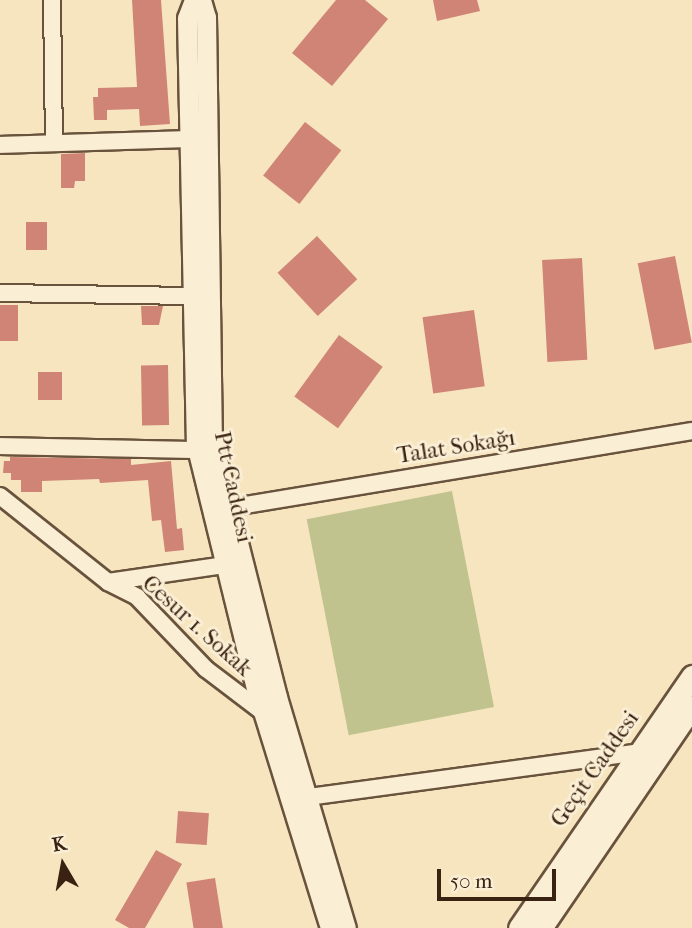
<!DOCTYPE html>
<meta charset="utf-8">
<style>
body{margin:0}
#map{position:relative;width:692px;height:928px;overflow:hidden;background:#f7e5bf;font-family:"IM FELL French Canon",serif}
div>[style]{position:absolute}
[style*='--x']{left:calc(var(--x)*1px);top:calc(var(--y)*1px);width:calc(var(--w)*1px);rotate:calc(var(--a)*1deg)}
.green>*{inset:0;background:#c1c38f;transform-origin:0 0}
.building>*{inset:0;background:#cf8476;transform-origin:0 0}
.roads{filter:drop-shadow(2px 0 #69533d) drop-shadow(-2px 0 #69533d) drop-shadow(0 2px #69533d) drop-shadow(0 -2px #69533d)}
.minor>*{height:16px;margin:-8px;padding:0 8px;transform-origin:8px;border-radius:8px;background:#faeed5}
.tertiary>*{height:19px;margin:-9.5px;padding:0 9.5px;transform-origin:9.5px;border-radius:9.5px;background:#faeed5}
.secondary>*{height:21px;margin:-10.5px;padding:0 10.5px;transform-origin:10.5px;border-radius:10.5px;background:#faeed5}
span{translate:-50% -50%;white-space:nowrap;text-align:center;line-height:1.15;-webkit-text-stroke:6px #faeed5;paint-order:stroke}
.street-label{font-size:23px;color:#3a2212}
.north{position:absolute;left:28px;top:830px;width:70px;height:70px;-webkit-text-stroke:5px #faeed5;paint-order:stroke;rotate:350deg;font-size:19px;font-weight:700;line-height:28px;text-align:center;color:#3a2212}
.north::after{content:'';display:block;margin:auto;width:24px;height:32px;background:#3a2212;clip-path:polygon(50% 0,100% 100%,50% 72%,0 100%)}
.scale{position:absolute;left:437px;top:869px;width:119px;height:32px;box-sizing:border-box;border:4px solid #3a2212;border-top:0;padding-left:9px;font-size:21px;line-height:24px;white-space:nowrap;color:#3a2212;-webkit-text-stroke:5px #faeed5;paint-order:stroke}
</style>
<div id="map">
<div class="green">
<div style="left:452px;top:491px;width:220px;height:148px;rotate:79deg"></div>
</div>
<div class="building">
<div style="clip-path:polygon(132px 0,161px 0,170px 124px,140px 126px,139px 109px,107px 110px,107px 120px,94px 120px,93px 97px,98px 97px,98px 88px,137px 87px)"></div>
<div style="clip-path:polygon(336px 0,365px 0,388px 19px,332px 86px,292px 53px)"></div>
<div style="clip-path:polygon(433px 0,477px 0,480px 11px,437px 21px)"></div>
<div style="left:305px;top:122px;width:46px;height:68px;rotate:38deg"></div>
<div style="clip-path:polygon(85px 153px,85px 181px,75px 181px,74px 188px,61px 188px,61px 154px)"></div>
<div style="left:47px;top:222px;width:28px;height:21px;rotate:90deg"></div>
<div style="left:317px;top:236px;width:59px;height:54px;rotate:47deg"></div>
<div style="left:675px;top:256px;width:88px;height:38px;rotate:79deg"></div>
<div style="left:582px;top:258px;width:102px;height:40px;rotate:87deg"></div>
<div style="left:0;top:305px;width:18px;height:36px"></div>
<div style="clip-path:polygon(141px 306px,163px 306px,159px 325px,142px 325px)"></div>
<div style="left:474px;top:310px;width:77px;height:52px;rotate:82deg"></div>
<div style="left:339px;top:335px;width:54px;height:76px;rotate:36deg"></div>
<div style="left:168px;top:365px;width:60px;height:27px;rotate:89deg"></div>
<div style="left:38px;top:372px;width:24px;height:28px"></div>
<div style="clip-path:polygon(10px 457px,131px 459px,131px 465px,171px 461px,177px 529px,182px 528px,184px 550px,165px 552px,161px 520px,152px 521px,148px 480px,100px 483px,99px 479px,42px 481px,42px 492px,21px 492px,21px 480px,11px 480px,11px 473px,3px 473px,4px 461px,10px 461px)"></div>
<div style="left:178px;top:811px;width:31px;height:32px;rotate:4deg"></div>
<div style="clip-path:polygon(156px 850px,182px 864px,145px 928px,129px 928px,115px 920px)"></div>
<div style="left:215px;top:878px;width:51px;height:29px;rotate:81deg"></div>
</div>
<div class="roads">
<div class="minor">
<div style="--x:52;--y:0;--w:142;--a:89.2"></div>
<div style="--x:0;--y:145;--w:189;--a:-1.8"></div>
<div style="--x:0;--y:293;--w:192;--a:0.9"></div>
<div style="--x:0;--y:446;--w:197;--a:1.2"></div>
<div style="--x:0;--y:496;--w:138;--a:38.5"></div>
<div style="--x:108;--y:582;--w:33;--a:27"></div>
<div style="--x:137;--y:597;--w:100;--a:46.2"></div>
<div style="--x:206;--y:669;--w:73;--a:37.2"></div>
<div style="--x:227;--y:508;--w:471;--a:-9.4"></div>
<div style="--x:108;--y:582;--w:117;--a:-8.3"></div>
<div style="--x:308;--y:797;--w:334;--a:-7.7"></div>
</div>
<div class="tertiary">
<div style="--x:194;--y:0;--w:19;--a:111"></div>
<div style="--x:187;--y:18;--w:426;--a:88.8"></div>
<div style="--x:196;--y:444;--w:255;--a:76.2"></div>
<div style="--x:257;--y:692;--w:247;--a:72.8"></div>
<div style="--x:201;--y:0;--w:18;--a:74"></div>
<div style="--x:206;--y:17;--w:423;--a:89.2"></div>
<div style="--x:212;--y:440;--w:265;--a:75.8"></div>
<div style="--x:277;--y:697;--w:241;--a:73.4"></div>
</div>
<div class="secondary">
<div style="--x:519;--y:928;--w:306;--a:-55.5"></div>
<div style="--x:541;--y:928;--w:268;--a:-55.7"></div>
</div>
</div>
<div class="street-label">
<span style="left:456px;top:447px;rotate:-9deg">Talat Sokağı</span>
<span style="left:233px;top:487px;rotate:78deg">Ptt Caddesi</span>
<span style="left:197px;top:626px;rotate:42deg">Cesur 1. Sokak</span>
<span style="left:595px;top:769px;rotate:-55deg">Geçit Caddesi</span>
</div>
<div class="north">K</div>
<div class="scale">50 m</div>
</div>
